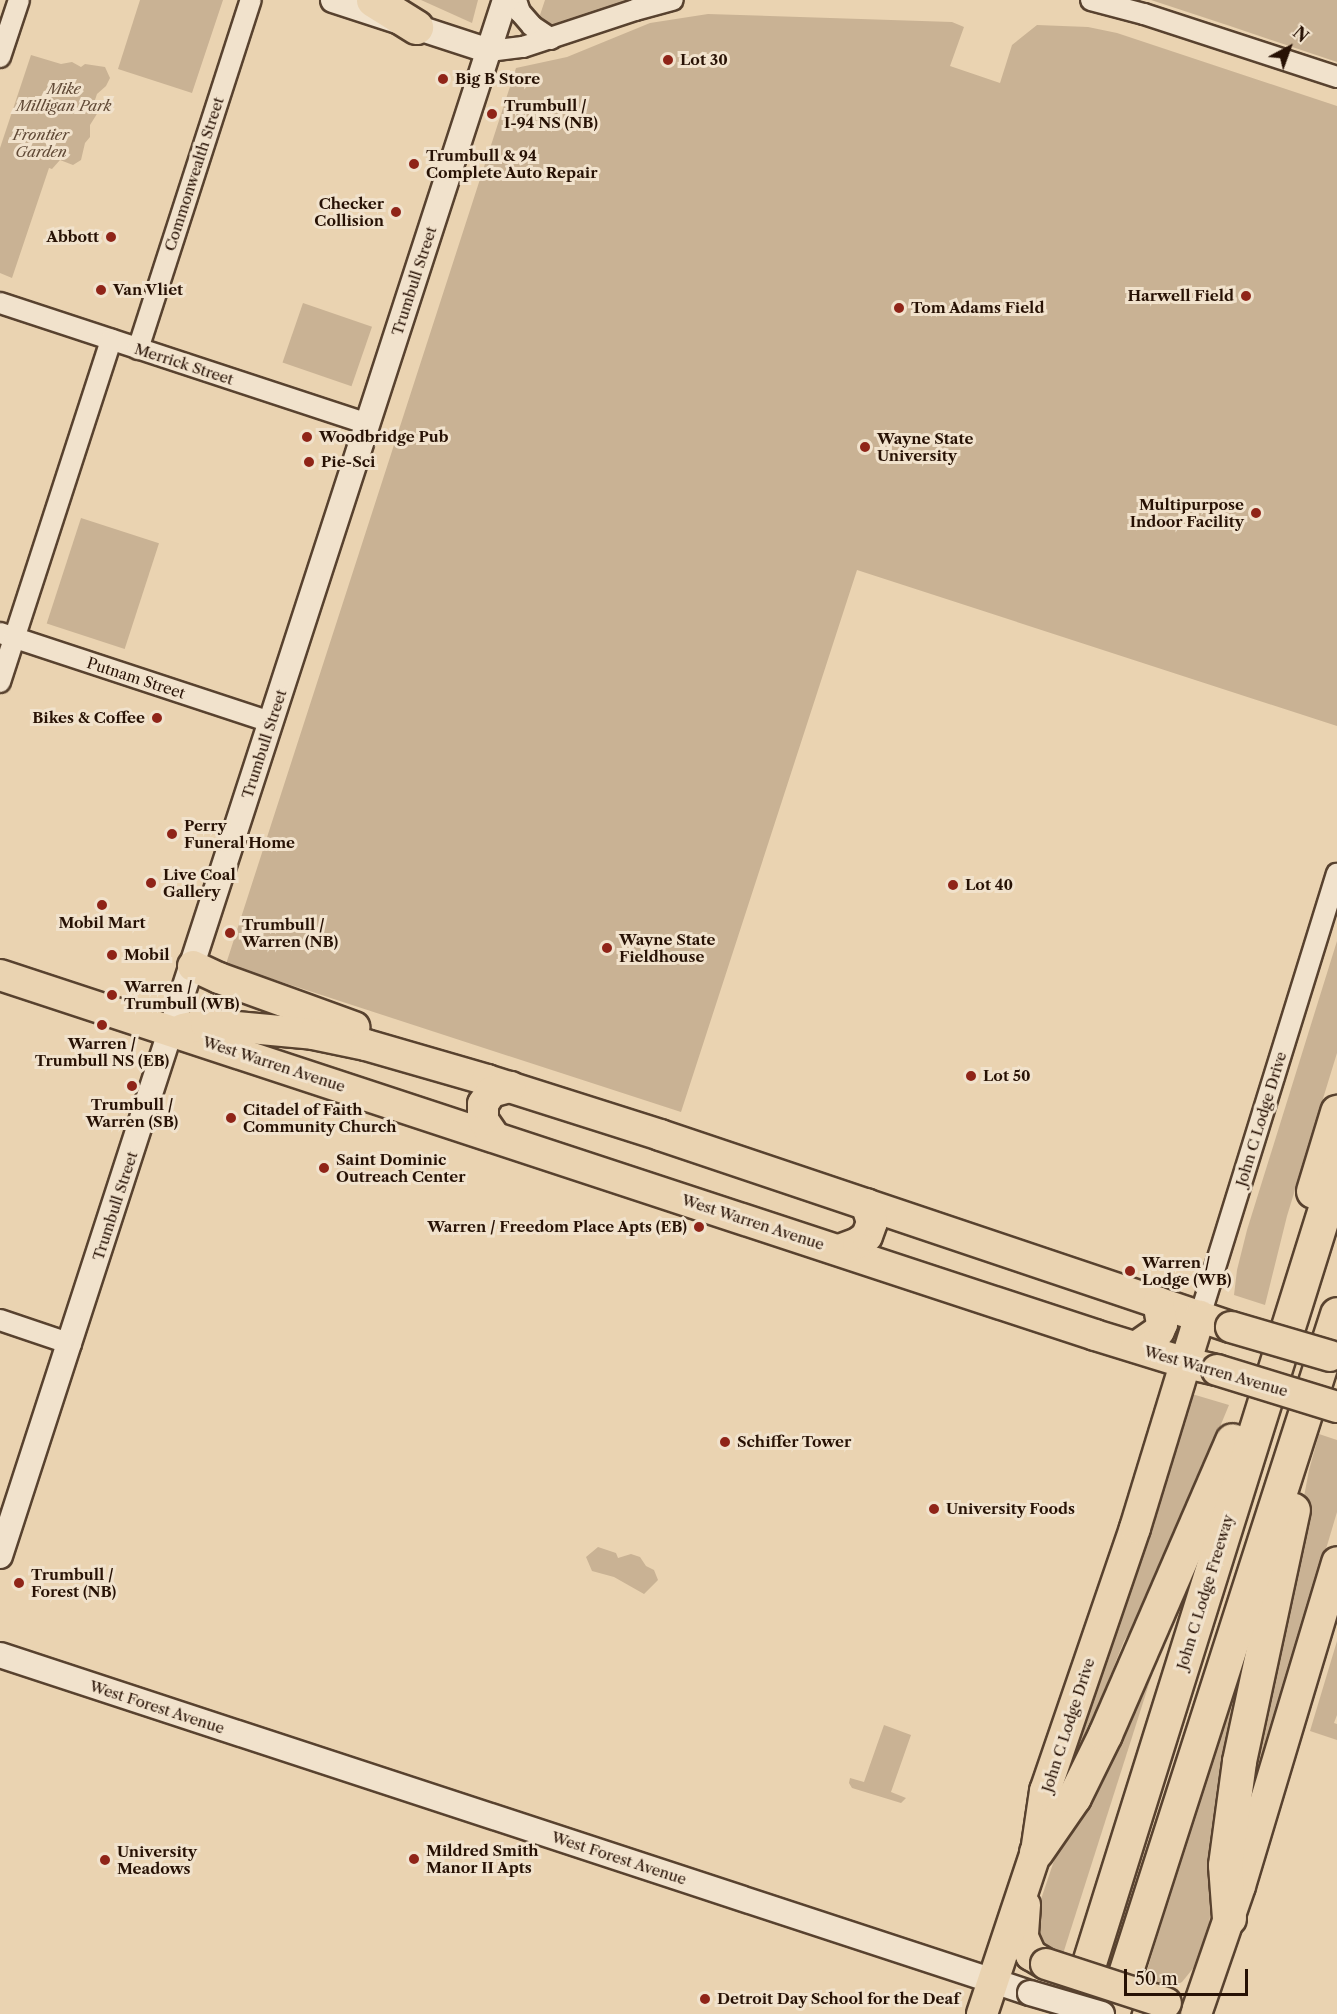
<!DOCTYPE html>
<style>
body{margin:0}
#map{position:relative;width:1337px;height:2014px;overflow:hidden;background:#ead3b1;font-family:"Libre Caslon Text",serif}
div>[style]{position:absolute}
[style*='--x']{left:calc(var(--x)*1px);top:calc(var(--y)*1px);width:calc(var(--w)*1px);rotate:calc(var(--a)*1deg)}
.green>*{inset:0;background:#c9b294;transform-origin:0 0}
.roads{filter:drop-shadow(2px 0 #58422f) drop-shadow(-2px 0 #58422f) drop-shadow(0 2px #58422f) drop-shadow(0 -2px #58422f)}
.minor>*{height:20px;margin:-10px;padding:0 10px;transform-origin:10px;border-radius:10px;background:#f1e2cc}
.tertiary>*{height:24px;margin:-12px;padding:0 12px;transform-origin:12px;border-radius:12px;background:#f1e2cc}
.primary>*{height:30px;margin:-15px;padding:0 15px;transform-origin:15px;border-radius:15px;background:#ead3b1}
.motorway>*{height:33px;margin:-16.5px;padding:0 16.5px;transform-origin:16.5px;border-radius:16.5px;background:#ead3b1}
.bridges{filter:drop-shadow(2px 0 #58422f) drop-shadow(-2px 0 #58422f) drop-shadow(0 2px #58422f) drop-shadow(0 -2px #58422f)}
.tertiary-bridge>*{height:24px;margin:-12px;padding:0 12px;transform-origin:12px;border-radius:12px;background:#f1e2cc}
.primary-bridge>*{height:30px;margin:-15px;padding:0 15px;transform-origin:15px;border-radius:15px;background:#ead3b1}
.dots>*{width:16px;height:16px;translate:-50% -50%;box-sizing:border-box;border:3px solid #f1e2cc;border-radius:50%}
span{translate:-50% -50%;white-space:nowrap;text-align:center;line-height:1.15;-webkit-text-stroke:6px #f1e2cc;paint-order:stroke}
.poi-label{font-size:15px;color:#271104;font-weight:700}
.left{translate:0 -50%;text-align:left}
.right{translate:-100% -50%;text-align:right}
.park-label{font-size:15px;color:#604936;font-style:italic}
.street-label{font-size:15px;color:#271104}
.north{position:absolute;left:1259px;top:18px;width:60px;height:60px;-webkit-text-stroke:4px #f1e2cc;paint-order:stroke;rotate:41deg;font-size:16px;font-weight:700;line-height:24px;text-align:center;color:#271104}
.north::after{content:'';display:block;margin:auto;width:21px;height:27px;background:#271104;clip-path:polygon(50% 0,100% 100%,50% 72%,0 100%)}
.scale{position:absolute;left:1124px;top:1969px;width:124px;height:27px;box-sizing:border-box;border:3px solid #271104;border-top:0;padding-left:8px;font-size:18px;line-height:21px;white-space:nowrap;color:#271104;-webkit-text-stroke:4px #f1e2cc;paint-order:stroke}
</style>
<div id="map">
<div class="green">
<div style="clip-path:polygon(140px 0,223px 0,192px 93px,118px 69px)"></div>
<div style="clip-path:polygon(421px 0,478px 0,472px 23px)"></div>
<div style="clip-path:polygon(545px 0,631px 0,556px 30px,538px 21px)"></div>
<div style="clip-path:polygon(1151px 0,1337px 0,1337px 62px,1230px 26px)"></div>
<div style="clip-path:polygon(708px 14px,952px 22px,964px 27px,950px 66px,1000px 83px,1012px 45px,1037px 25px,1088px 27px,1117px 33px,1337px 106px,1337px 726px,857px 570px,681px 1112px,226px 964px,516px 68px,567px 57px,650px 23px)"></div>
<div style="clip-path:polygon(31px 55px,61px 64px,72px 62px,81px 67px,85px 64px,105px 67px,110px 78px,106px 86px,97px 94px,95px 100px,100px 109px,90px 125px,90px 137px,85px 143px,81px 160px,73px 165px,60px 160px,52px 169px,49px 168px,12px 278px,0 273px,0 148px)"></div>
<div style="left:303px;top:303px;width:73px;height:63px;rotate:19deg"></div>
<div style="left:81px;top:518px;width:82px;height:111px;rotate:18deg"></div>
<div style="clip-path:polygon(1337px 941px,1337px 1053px,1287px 1216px,1265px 1305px,1234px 1295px,1237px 1270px,1247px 1230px)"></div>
<div style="clip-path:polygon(1192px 1394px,1229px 1405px,1145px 1608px,1124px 1641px,1090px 1726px,1055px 1797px)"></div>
<div style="clip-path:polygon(1319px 1434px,1337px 1440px,1337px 1512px,1238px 1846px,1309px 1470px)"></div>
<div style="clip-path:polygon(598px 1547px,616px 1553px,618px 1558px,631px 1554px,640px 1557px,646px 1566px,654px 1570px,658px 1580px,644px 1594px,614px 1577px,592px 1571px,586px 1557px)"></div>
<div style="clip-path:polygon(1156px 1641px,1162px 1643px,1062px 1957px,1037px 1943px,1033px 1923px,1062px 1837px)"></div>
<div style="clip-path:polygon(1337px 1641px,1337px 1715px,1334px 1723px,1337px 1724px,1337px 1740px,1310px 1731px)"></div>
<div style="clip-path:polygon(1242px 1658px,1253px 1661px,1206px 1941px,1195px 1966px,1182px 1982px,1170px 1988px,1158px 1989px,1143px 1984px)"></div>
<div style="clip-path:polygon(884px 1725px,911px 1735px,891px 1792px,906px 1798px,901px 1803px,852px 1788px,849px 1783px,850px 1778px,864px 1782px)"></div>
</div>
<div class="roads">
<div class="minor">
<div style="--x:516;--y:0;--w:13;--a:72"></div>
<div style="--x:520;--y:12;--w:18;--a:49"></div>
<div style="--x:532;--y:26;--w:23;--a:34"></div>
<div style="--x:1091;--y:0;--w:55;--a:14.8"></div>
<div style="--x:1144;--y:14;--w:203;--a:18.1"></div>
<div style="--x:489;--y:51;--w:34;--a:-7"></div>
<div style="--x:523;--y:47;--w:118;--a:-18.3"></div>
<div style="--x:635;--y:10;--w:39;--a:-15"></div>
<div style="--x:0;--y:57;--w:60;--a:-71.6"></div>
<div style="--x:0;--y:303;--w:387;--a:18.2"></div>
<div style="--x:138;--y:349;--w:367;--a:-72.1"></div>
<div style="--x:0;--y:633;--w:285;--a:18.2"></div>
<div style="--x:0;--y:682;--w:360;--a:-72"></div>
<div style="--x:1200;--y:1316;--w:463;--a:-72.8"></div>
<div style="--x:0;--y:1320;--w:75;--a:18.7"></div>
</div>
<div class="tertiary">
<div style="--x:333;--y:0;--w:164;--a:18.1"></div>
<div style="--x:0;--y:1556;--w:1636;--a:-72.02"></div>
<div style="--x:0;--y:1655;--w:1084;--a:18.17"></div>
</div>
<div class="primary">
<div style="--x:193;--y:966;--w:29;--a:25"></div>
<div style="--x:219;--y:978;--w:144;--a:19.9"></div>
<div style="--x:0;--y:975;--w:1153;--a:18.2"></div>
<div style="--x:1095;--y:1335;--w:95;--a:17.1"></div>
<div style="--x:1186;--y:1363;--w:32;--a:13"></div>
<div style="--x:183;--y:1029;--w:24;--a:-12"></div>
<div style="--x:206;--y:1024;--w:107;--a:5.3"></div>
<div style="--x:313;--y:1034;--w:54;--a:11.7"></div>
<div style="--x:366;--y:1045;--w:126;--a:16.1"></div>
<div style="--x:487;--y:1080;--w:182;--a:17.6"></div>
<div style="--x:660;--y:1135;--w:602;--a:18.59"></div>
<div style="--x:494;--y:1136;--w:19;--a:-125"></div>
<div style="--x:483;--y:1120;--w:16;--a:-90"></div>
<div style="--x:483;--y:1104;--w:14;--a:-56"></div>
<div style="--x:491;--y:1092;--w:20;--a:-15"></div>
<div style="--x:839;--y:1250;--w:20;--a:-20"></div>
<div style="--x:858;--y:1243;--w:11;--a:-38"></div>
<div style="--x:867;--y:1236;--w:15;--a:-70"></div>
<div style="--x:872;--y:1222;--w:19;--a:-108"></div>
<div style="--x:1136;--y:1347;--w:28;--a:-35"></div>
<div style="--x:1159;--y:1331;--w:8;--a:-67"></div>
<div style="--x:1162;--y:1324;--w:22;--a:-100"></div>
<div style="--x:1025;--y:1905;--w:32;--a:94"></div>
<div style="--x:1023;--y:1937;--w:20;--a:66"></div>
<div style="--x:1031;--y:1955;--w:17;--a:31"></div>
<div style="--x:982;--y:2014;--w:171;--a:-71.6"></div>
<div style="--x:1036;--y:1852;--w:62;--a:-81.6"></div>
<div style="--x:1045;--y:1791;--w:278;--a:-71.1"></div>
<div style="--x:1135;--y:1528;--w:222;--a:-73"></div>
<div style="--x:1196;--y:2014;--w:135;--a:-71"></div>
<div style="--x:1240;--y:1886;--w:338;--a:-73.3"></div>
</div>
<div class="motorway">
<div style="--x:373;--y:0;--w:51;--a:32.1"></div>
<div style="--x:1313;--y:1191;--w:83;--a:-73.1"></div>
<div style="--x:1036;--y:1852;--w:67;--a:-55.4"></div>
<div style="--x:1074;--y:1797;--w:70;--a:-63.8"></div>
<div style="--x:1105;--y:1734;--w:320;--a:-66.6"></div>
<div style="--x:1229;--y:1918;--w:53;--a:-94.3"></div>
<div style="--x:1225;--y:1865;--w:105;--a:-82.3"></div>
<div style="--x:1239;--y:1761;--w:257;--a:-77.9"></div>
<div style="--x:1073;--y:2014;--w:884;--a:-72.63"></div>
<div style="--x:1112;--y:2014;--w:735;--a:-72.18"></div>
</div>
</div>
<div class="bridges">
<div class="tertiary-bridge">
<div style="--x:1030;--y:1993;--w:75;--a:16.3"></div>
</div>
<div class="primary-bridge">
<div style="--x:1231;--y:1327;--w:103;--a:16.3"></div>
<div style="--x:1217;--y:1370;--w:126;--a:17.1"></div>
<div style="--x:1046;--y:1964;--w:126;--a:18"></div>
</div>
</div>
<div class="dots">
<div style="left:668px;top:60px;background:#8f2418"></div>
<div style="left:443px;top:79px;background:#8f2418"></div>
<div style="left:492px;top:114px;background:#8f2418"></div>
<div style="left:414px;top:164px;background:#8f2418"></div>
<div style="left:396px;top:212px;background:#8f2418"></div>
<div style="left:111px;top:237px;background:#8f2418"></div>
<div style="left:101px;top:290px;background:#8f2418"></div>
<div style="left:1246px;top:296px;background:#8f2418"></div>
<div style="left:899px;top:308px;background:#8f2418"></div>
<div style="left:307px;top:437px;background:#8f2418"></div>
<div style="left:865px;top:447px;background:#8f2418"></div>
<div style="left:309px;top:462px;background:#8f2418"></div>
<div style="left:1256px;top:513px;background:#8f2418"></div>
<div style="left:157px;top:718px;background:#8f2418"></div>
<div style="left:172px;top:834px;background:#8f2418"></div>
<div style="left:151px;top:883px;background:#8f2418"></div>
<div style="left:953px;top:885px;background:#8f2418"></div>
<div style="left:102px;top:905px;background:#8f2418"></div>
<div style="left:230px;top:933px;background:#8f2418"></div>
<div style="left:607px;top:948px;background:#8f2418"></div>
<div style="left:112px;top:955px;background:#8f2418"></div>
<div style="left:112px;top:995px;background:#8f2418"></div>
<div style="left:102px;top:1025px;background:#8f2418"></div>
<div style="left:971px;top:1076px;background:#8f2418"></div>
<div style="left:132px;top:1086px;background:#8f2418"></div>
<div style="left:231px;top:1118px;background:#8f2418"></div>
<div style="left:324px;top:1168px;background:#8f2418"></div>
<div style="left:699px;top:1227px;background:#8f2418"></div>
<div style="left:1130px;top:1271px;background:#8f2418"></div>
<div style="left:725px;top:1442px;background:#8f2418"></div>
<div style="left:934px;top:1509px;background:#8f2418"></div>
<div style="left:19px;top:1583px;background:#8f2418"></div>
<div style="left:414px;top:1859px;background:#8f2418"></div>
<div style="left:105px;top:1860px;background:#8f2418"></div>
<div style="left:705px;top:1999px;background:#8f2418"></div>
</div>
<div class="poi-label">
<span class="left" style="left:680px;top:60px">Lot 30</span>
<span class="left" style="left:455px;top:79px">Big B Store</span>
<span class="left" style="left:504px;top:114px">Trumbull /<br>I-94 NS (NB)</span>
<span class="left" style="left:426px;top:164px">Trumbull &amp; 94<br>Complete Auto Repair</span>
<span class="right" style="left:384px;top:212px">Checker<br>Collision</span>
<span class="right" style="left:99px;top:237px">Abbott</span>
<span class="left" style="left:113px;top:290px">Van Vliet</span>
<span class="right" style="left:1234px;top:296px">Harwell Field</span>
<span class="left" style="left:911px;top:308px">Tom Adams Field</span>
<span class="left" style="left:319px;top:437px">Woodbridge Pub</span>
<span class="left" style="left:877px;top:447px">Wayne State<br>University</span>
<span class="left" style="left:321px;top:462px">Pie-Sci</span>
<span class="right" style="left:1244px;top:513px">Multipurpose<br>Indoor Facility</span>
<span class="right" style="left:145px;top:718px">Bikes &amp; Coffee</span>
<span class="left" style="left:184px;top:834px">Perry<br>Funeral Home</span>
<span class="left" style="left:163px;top:883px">Live Coal<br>Gallery</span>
<span class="left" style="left:965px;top:885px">Lot 40</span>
<span style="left:102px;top:923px">Mobil Mart</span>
<span class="left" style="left:242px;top:933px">Trumbull /<br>Warren (NB)</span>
<span class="left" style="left:619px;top:948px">Wayne State<br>Fieldhouse</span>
<span class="left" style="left:124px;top:955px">Mobil</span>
<span class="left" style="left:124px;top:995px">Warren /<br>Trumbull (WB)</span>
<span style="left:102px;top:1052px">Warren /<br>Trumbull NS (EB)</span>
<span class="left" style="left:983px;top:1076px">Lot 50</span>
<span style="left:132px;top:1113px">Trumbull /<br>Warren (SB)</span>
<span class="left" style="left:243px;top:1118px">Citadel of Faith<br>Community Church</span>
<span class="left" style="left:336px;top:1168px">Saint Dominic<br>Outreach Center</span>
<span class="right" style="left:687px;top:1227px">Warren / Freedom Place Apts (EB)</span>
<span class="left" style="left:1142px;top:1271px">Warren /<br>Lodge (WB)</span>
<span class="left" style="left:737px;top:1442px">Schiffer Tower</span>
<span class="left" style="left:946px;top:1509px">University Foods</span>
<span class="left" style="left:31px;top:1583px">Trumbull /<br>Forest (NB)</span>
<span class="left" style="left:426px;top:1859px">Mildred Smith<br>Manor II Apts</span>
<span class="left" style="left:117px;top:1860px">University<br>Meadows</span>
<span class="left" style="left:717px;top:1999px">Detroit Day School for the Deaf</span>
</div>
<div class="park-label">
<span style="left:64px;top:97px">Mike<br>Milligan Park</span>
<span style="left:41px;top:143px">Frontier<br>Garden</span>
</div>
<div class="street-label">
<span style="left:194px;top:174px;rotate:-72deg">Commonwealth Street</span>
<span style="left:414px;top:281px;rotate:-72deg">Trumbull Street</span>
<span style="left:184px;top:364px;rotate:18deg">Merrick Street</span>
<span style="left:136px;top:678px;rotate:18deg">Putnam Street</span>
<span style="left:264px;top:744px;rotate:-72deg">Trumbull Street</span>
<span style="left:274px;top:1064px;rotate:18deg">West Warren Avenue</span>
<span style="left:1261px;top:1119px;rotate:-73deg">John C Lodge Drive</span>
<span style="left:115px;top:1206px;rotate:-72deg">Trumbull Street</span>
<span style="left:753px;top:1222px;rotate:18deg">West Warren Avenue</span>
<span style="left:1216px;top:1371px;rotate:16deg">West Warren Avenue</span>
<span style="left:1205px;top:1592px;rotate:-73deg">John C Lodge Freeway</span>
<span style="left:157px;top:1707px;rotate:18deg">West Forest Avenue</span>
<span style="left:1068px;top:1725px;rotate:-72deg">John C Lodge Drive</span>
<span style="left:619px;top:1858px;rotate:18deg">West Forest Avenue</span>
</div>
<div class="north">N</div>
<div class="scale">50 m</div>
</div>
